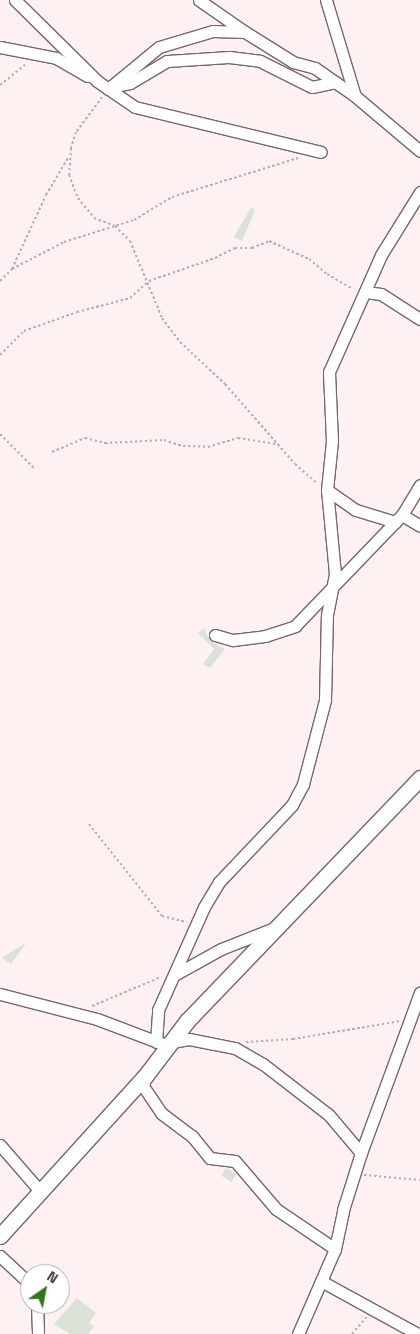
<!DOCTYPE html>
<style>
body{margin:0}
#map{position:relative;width:420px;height:1334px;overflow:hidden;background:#fdf1f2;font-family:"Space Grotesk",sans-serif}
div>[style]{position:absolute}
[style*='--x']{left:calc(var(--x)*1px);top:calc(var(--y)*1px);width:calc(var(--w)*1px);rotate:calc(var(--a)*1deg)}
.building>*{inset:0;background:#dae2d8;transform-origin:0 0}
.path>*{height:2px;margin-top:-1px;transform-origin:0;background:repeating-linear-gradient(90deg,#b6adae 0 2.5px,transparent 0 5px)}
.roads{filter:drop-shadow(1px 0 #756869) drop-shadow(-1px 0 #756869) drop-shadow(0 1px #756869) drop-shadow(0 -1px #756869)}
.minor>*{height:11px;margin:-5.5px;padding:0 5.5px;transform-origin:5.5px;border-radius:5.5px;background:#fff}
.tertiary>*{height:15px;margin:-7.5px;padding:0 7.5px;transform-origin:7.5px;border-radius:7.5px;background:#fff}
span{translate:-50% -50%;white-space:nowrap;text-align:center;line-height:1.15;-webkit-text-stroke:4px #fff;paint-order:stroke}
.north{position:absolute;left:20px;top:1264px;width:50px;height:50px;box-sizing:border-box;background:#fff;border:1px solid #afadad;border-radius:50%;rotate:33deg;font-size:14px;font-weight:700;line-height:20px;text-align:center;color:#383233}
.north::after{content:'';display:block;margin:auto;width:18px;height:22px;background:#31771a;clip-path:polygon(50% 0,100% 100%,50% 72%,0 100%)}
</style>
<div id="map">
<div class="building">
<div style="clip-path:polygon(251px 207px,255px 210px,242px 241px,234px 237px)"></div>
<div style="clip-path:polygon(204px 628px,210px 641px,225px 649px,210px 668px,203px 664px,214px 649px,198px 633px)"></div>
<div style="clip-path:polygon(26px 943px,11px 964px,2px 958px)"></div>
<div style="left:226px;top:1168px;width:12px;height:9px;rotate:31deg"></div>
<div style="clip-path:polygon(77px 1298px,96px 1313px,89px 1323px,94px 1326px,88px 1334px,70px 1334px,54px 1324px)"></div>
</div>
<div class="path">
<div style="--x:0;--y:85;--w:35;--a:-39"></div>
<div style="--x:102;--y:97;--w:44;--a:126.6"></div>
<div style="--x:76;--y:132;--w:17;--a:107"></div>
<div style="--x:71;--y:148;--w:27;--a:94"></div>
<div style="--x:69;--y:175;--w:25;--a:69"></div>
<div style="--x:78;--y:198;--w:26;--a:51"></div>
<div style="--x:94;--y:218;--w:22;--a:21"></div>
<div style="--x:115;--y:226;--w:21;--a:45"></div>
<div style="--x:130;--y:241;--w:83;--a:67.4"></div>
<div style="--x:162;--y:318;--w:30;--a:53"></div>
<div style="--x:180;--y:342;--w:62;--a:43"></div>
<div style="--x:225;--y:384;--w:106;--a:48.8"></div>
<div style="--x:295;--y:464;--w:29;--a:41"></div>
<div style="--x:12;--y:269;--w:81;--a:-65.3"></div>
<div style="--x:46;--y:195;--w:43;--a:-59.3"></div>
<div style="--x:0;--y:281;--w:17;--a:-45"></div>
<div style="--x:12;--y:269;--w:59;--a:-27.4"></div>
<div style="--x:64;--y:242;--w:73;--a:-17.4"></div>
<div style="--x:134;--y:220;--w:44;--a:-31.2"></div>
<div style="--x:172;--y:197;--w:132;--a:-17.2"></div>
<div style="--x:0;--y:355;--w:34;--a:-45"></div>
<div style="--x:24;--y:331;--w:56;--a:-19.7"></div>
<div style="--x:77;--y:312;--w:55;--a:-14.8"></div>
<div style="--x:130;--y:298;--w:25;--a:-42"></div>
<div style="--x:149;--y:281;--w:70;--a:-19.2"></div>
<div style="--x:215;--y:258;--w:22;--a:-27"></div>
<div style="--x:235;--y:248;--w:17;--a:0"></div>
<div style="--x:252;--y:248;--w:18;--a:-22"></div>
<div style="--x:269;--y:241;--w:44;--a:24.2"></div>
<div style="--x:309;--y:259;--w:23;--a:40"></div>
<div style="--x:327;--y:274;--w:30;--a:30"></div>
<div style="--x:0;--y:434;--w:48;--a:45"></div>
<div style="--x:52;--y:452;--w:36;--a:-23"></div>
<div style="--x:85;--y:438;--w:21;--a:14"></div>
<div style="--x:105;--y:443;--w:59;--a:-2.9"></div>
<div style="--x:164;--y:440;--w:20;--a:18"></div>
<div style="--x:183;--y:446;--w:25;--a:2"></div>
<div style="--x:208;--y:447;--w:31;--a:-17"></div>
<div style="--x:238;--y:438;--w:38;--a:9"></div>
<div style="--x:89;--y:824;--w:117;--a:51.6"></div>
<div style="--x:162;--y:916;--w:25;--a:14"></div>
<div style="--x:92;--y:1006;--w:75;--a:-22.8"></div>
<div style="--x:246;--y:1042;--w:47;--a:-3.7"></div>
<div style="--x:293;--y:1039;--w:109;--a:-9.5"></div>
<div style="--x:364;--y:1175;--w:56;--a:5.1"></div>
<div style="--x:352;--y:1334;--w:23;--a:-49"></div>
</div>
<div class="roads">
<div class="minor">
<div style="--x:15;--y:0;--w:115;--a:44.6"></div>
<div style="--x:97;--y:81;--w:46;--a:34.4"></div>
<div style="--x:135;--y:107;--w:191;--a:13.6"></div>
<div style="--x:199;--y:0;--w:56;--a:34.8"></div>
<div style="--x:326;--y:0;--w:100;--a:73.2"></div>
<div style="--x:355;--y:96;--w:85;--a:40.2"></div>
<div style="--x:0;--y:47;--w:57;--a:11.1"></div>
<div style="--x:56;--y:58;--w:36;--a:30"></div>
<div style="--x:110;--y:87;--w:20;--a:-11"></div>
<div style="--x:130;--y:83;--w:43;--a:-30.7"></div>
<div style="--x:167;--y:61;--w:62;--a:-3.7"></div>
<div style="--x:229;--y:57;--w:31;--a:7"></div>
<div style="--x:260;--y:61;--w:58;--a:26.6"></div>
<div style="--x:312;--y:87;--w:24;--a:-12"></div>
<div style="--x:108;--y:89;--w:66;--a:-39.5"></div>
<div style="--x:159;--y:47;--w:56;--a:-16.5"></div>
<div style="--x:213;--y:31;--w:32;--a:2"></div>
<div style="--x:245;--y:32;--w:57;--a:32"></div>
<div style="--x:293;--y:62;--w:23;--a:15"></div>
<div style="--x:315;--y:68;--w:49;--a:35"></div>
<div style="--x:365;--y:292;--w:16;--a:7"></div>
<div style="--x:381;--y:294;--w:46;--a:32.7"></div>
<div style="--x:327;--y:490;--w:35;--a:35"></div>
<div style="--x:356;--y:510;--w:41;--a:17.1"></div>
<div style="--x:402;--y:515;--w:21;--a:31"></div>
<div style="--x:215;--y:635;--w:19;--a:16"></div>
<div style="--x:233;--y:640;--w:32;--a:-7"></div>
<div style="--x:265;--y:636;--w:32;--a:-18"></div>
<div style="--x:295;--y:626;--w:154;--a:-46.1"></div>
<div style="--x:402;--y:515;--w:35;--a:-59"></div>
<div style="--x:176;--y:974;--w:51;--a:-29.1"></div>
<div style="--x:221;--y:949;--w:57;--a:-21.6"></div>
<div style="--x:0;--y:994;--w:100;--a:14.5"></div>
<div style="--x:97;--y:1019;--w:71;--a:20.7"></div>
<div style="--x:156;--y:1042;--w:32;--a:-86"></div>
<div style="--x:158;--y:1010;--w:113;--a:-65.9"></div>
<div style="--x:204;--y:907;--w:29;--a:-59"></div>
<div style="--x:219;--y:882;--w:106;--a:-46.5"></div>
<div style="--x:292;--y:805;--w:24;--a:-62"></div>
<div style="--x:303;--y:784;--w:87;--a:-75.3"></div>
<div style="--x:325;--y:700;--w:85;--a:-88.7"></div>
<div style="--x:327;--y:615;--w:42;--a:-79"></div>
<div style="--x:335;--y:574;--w:84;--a:-95.4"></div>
<div style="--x:327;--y:490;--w:49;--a:-84.2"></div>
<div style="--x:332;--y:441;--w:69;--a:-92.5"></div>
<div style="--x:329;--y:372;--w:128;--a:-66"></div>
<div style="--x:381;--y:255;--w:74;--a:-58.2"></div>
<div style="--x:172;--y:1042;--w:17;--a:-10"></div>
<div style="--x:189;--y:1039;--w:47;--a:11.1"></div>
<div style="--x:235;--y:1048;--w:32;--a:30"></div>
<div style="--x:263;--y:1064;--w:83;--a:37.7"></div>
<div style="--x:329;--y:1115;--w:50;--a:49.9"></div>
<div style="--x:146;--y:1075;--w:11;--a:105"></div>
<div style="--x:143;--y:1086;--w:32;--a:56"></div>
<div style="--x:161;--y:1113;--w:39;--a:37"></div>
<div style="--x:192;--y:1136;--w:28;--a:51"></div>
<div style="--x:210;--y:1158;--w:25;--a:7"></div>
<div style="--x:235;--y:1161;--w:63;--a:49.5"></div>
<div style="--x:276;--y:1209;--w:71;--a:34.1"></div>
<div style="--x:0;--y:1145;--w:61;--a:49"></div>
<div style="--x:0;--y:1256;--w:41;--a:43"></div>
<div style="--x:321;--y:1281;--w:111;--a:28.7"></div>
<div style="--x:37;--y:1304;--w:30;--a:88"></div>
<div style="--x:298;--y:1334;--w:93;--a:-66.5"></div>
<div style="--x:335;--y:1249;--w:40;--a:-78"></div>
<div style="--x:343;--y:1210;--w:60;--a:-72.5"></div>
<div style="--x:361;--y:1153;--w:171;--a:-69.8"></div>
</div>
<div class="tertiary">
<div style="--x:0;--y:1236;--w:217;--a:-47.8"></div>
<div style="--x:146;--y:1075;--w:68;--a:-52.8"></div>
<div style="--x:187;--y:1021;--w:337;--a:-46.2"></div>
</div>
</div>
<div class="north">N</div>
</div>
